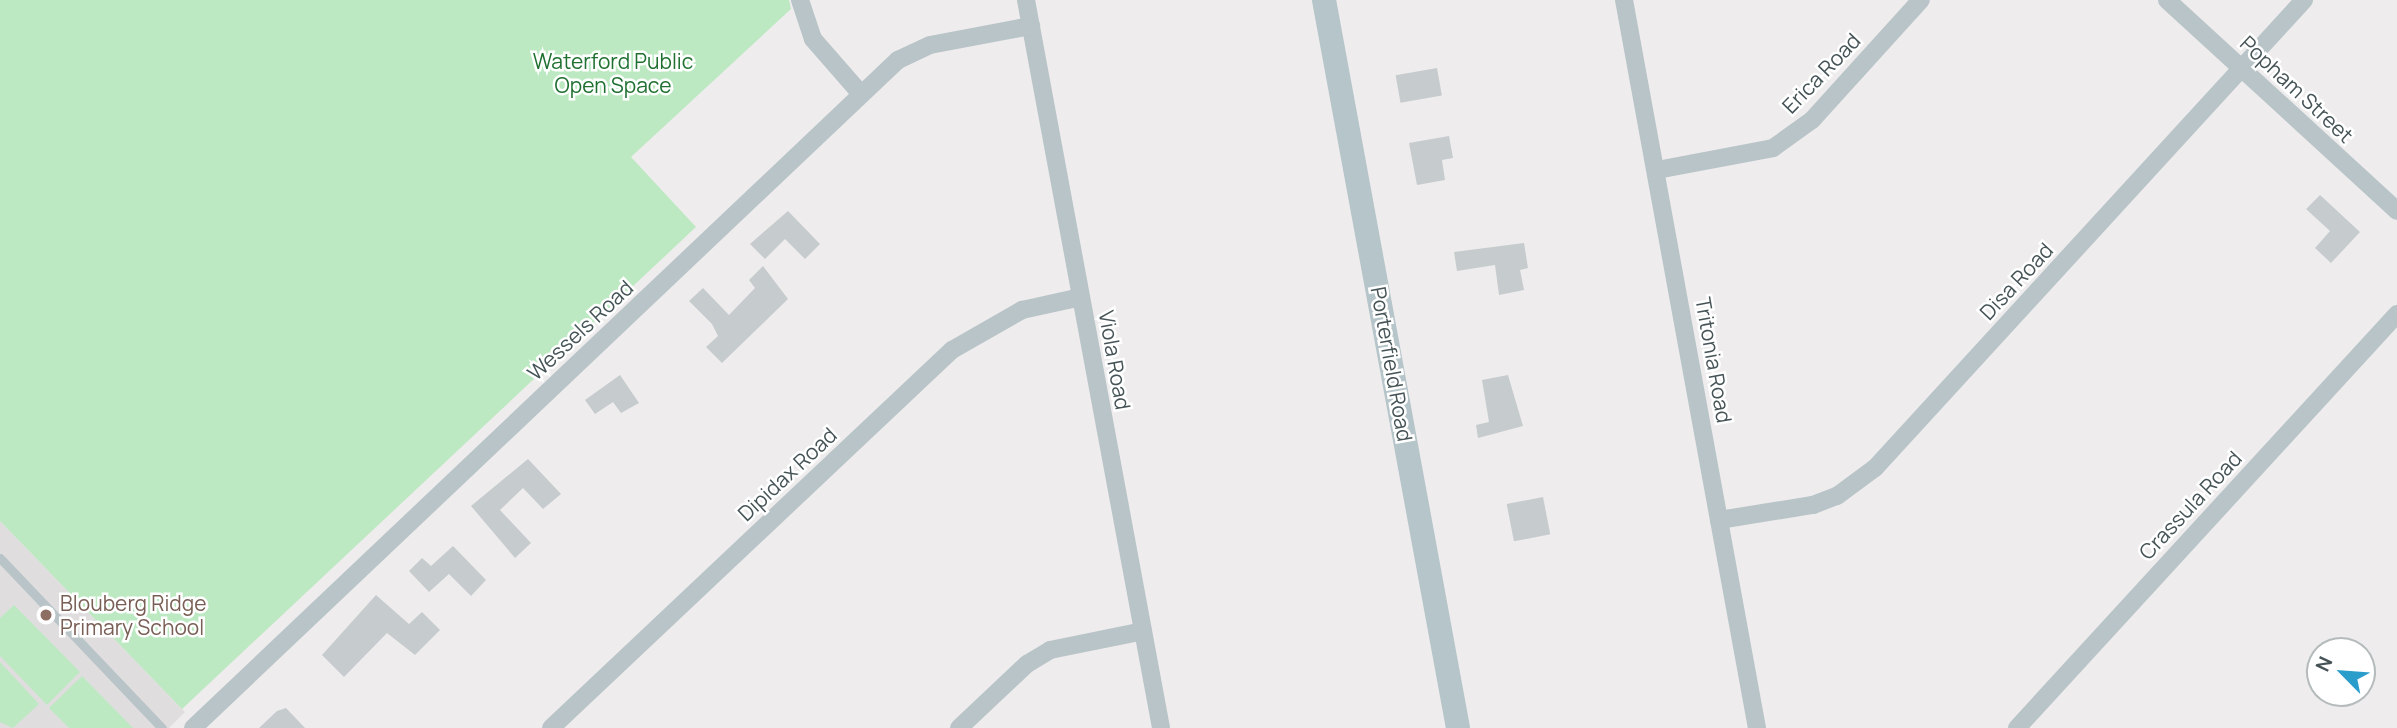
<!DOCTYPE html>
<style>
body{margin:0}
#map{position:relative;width:2397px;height:728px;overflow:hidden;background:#eeeced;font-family:Manrope,sans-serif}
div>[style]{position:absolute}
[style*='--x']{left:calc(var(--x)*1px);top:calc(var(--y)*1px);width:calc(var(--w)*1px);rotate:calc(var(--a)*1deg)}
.education>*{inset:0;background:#dfddde}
.green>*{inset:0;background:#bde9c2}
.building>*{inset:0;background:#c6cbcd;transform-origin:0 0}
.lane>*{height:9px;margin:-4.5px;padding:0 4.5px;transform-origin:4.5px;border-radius:4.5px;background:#b8c4c7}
.street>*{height:18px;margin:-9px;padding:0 9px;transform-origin:9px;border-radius:9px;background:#b8c4c7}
.secondary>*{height:24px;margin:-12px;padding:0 12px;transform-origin:12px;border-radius:12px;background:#b6c5c9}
.dots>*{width:19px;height:19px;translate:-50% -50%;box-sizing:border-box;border:4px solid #fff;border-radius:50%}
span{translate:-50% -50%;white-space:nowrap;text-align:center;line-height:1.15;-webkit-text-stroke:5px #fff;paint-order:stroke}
.park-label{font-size:21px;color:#1f7031}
.street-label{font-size:21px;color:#465457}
.education-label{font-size:21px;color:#785e54}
.left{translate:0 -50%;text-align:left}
.north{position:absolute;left:2306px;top:637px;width:70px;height:70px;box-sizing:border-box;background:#fff;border:2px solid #b5bbbc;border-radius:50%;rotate:295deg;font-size:19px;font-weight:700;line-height:28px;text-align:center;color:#465457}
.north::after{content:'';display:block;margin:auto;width:24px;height:32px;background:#2b9dca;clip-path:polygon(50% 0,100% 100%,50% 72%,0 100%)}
</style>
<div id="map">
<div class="education">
<div style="clip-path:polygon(0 521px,185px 712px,169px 728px,0 728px)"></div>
</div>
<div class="green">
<div style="clip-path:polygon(0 0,789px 0,791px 9px,631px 157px,696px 227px,182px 709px,0 521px)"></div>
<div style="clip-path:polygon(14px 605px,80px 672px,47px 705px,0 656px,0 618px)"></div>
<div style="clip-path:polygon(0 662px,39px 704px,13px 728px,0 722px)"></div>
<div style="clip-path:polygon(82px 676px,133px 728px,69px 728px,49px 708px)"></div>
</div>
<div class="building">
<div style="left:1437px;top:68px;width:28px;height:42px;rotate:80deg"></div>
<div style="clip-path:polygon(1449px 136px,1453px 158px,1442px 160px,1445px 180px,1417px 185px,1409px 143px)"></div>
<div style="clip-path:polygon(2320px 195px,2360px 232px,2331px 263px,2315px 248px,2330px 231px,2306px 209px)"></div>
<div style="clip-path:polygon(788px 211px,820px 244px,805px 259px,785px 239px,765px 259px,750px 244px)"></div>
<div style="clip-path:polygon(1524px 243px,1528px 268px,1520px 270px,1524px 290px,1499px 295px,1495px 265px,1457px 271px,1454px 252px)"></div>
<div style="clip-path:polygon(763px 266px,788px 299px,722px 363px,706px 347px,718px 336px,712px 324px,689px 301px,703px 288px,729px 315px,755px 288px,749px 280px)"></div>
<div style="clip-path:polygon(620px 375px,639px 403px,621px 413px,613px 402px,595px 414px,585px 400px)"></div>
<div style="clip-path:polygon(1508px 375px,1523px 426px,1478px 438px,1476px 425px,1489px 422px,1482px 380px)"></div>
<div style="clip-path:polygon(528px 459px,561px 494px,543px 509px,523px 488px,500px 510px,531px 543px,515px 558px,471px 506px)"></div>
<div style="left:1543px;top:497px;width:38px;height:37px;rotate:79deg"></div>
<div style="clip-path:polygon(453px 546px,486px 580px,471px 596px,449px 574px,429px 592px,409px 571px,422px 558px,431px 566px)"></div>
<div style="clip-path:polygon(376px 595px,409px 624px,422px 612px,440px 630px,415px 655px,387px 633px,344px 677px,322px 655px)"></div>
<div style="clip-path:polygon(286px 708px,305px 728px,259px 728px,277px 711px)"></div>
</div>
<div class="lane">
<div style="--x:0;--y:558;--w:235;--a:46.4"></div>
</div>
<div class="street">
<div style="--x:800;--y:0;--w:41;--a:71.6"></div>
<div style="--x:813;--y:39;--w:73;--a:48.9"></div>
<div style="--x:1026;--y:0;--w:740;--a:79.49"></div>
<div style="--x:1624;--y:0;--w:740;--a:79.65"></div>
<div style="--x:2167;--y:0;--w:312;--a:42.5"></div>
<div style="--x:1657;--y:170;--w:118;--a:-10.7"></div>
<div style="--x:1773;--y:148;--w:48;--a:-35.7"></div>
<div style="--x:1812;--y:120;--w:162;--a:-47.8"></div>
<div style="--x:1719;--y:520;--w:95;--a:-9.1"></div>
<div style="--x:1813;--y:505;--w:26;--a:-21"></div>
<div style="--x:1837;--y:496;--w:47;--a:-36.4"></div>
<div style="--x:1875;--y:468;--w:635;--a:-47.49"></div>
<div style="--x:193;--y:728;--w:971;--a:-43.46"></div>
<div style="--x:898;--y:60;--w:35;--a:-25"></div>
<div style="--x:930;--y:45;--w:103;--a:-10.7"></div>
<div style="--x:551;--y:728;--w:551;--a:-43.31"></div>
<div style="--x:952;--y:350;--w:81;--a:-29.7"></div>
<div style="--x:1022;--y:310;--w:60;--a:-12.4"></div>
<div style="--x:959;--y:728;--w:93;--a:-43.3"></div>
<div style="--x:1027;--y:664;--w:27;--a:-31"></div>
<div style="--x:1050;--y:650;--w:95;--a:-11.5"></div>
<div style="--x:2017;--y:728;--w:562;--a:-47.45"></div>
</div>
<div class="secondary">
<div style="--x:1324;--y:0;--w:740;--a:79.57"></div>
</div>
<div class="dots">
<div style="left:46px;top:615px;background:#8d6e63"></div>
</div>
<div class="park-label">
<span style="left:613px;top:73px">Waterford Public<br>Open Space</span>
</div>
<div class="street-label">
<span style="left:1821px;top:73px;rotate:-46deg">Erica Road</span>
<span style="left:2297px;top:89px;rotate:43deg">Popham Street</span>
<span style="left:2016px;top:281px;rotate:-47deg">Disa Road</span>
<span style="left:580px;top:330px;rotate:-43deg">Wessels Road</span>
<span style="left:1115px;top:360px;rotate:80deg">Viola Road</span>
<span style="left:1714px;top:360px;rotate:80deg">Tritonia Road</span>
<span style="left:1392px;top:364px;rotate:80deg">Porterfield Road</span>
<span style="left:787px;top:474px;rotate:-43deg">Dipidax Road</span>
<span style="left:2190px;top:505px;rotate:-47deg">Crassula Road</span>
</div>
<div class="education-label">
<span class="left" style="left:60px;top:615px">Blouberg Ridge<br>Primary School</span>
</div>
<div class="north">N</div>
</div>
